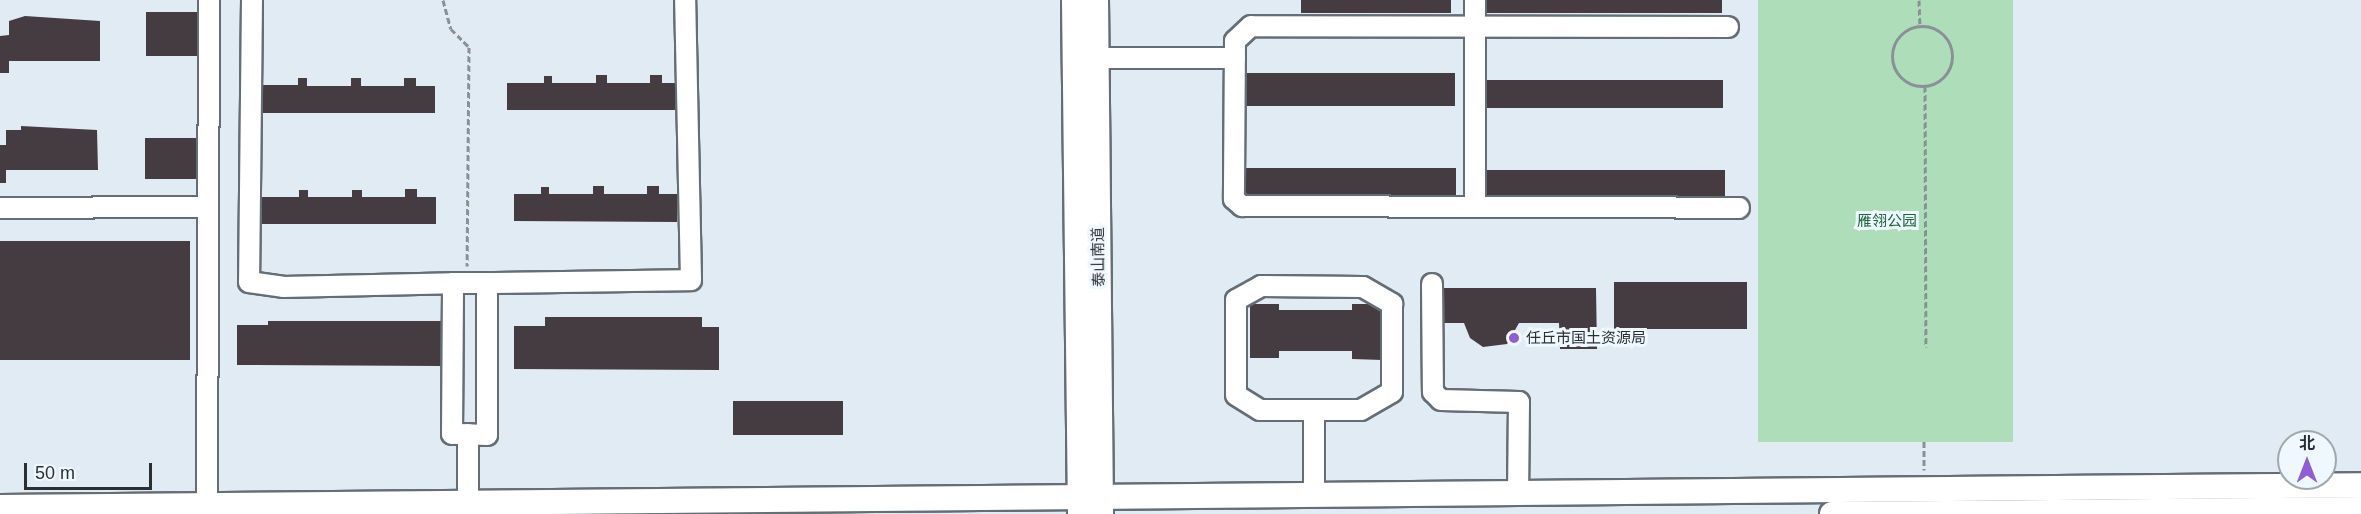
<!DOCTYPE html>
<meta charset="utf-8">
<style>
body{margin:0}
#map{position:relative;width:2361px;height:514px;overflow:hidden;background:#e0ebf3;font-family:Arial,"Noto Sans SC",sans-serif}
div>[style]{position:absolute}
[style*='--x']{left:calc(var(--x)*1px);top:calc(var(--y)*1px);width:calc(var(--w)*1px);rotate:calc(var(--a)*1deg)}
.green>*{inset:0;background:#aedeb9;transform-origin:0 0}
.building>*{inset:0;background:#453c42;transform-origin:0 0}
.path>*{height:3px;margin-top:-1.5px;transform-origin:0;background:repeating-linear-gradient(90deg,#899196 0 6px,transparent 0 9px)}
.path>.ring{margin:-1.5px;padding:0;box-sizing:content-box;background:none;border:3px solid #899196;border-radius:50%}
.roads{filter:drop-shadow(2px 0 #656e76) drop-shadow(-2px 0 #656e76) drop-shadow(0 2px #656e76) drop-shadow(0 -2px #656e76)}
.minor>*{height:20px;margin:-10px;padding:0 10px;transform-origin:10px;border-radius:10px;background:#fff}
.major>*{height:24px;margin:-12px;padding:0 12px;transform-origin:12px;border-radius:12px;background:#fff}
.dots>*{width:16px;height:16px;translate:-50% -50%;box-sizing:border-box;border:3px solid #eff8ff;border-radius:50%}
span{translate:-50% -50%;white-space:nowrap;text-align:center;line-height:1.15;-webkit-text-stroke:6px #eff8ff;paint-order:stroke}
.park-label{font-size:15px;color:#186837}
.street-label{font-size:15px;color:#2b2f32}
.poi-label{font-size:15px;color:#2b2f32}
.left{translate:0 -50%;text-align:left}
.north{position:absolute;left:2277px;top:430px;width:60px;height:60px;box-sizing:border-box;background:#eff8ff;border:2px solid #a1a8ad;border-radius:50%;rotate:0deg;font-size:16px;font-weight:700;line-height:24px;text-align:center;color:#2b2f32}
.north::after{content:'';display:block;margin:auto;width:21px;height:27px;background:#915dd6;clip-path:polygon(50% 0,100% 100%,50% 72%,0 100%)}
.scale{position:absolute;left:24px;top:463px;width:128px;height:27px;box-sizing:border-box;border:3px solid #2b2f32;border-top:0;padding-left:8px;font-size:18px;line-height:21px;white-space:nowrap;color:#2b2f32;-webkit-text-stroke:4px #eff8ff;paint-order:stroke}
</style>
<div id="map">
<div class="green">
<div style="left:1758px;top:0;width:255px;height:442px"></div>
</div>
<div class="building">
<div style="left:1301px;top:0;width:150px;height:13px"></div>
<div style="left:1483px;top:0;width:239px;height:13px"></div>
<div style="left:146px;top:12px;width:55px;height:44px"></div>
<div style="clip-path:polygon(25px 16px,100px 21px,100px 61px,9px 61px,9px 73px,0 73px,0 36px,9px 35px,9px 21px)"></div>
<div style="left:1245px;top:73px;width:210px;height:33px"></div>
<div style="clip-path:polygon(596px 75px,607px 75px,607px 83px,650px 83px,650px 75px,662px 75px,662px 83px,680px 83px,680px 110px,507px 110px,507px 83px,544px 83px,544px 76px,552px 76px,552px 83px,596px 83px)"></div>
<div style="clip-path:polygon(298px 78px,307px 78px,307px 86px,351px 86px,351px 78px,361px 78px,361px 86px,404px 86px,404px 78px,416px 78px,416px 86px,435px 86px,435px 113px,261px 113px,261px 85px,298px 85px)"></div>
<div style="left:1485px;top:80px;width:238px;height:28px"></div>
<div style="clip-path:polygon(21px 126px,97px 130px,98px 170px,6px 170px,6px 183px,0 183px,0 145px,6px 145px,6px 130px,21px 130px)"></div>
<div style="left:145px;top:138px;width:55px;height:41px"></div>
<div style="left:1246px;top:168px;width:210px;height:33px"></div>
<div style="left:1486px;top:170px;width:239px;height:29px"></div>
<div style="clip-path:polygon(593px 186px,604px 186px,604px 194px,647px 194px,647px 186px,659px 186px,659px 194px,677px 194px,677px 222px,514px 221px,514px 194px,541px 194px,541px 187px,549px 187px,549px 194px,593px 194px)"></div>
<div style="clip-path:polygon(405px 189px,417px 189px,417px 197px,436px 197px,436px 224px,262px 224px,262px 197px,299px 197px,299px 190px,308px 190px,308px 197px,352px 197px,352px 190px,362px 190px,362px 197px,405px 197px)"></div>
<div style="left:190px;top:241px;width:119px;height:190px;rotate:90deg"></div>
<div style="left:1614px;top:282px;width:133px;height:47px"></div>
<div style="clip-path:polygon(1439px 288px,1596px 288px,1597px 349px,1560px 349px,1559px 323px,1519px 323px,1507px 344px,1483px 347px,1470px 338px,1464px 323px,1439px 323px)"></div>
<div style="clip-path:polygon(1250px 304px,1279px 304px,1279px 310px,1352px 310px,1352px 304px,1382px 304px,1382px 360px,1352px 359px,1352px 351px,1279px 351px,1279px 358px,1250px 358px)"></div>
<div style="clip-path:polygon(545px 317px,702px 317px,702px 327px,719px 327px,719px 370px,514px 369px,514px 326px,545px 326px)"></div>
<div style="clip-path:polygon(268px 321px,441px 321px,441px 366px,237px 365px,237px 325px,268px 325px)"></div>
<div style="left:733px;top:401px;width:110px;height:34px"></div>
</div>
<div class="path">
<div style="--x:443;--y:0;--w:30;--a:75"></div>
<div style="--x:451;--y:29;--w:25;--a:45"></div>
<div style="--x:469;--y:47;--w:219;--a:90.5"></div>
<div style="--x:1919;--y:0;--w:26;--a:88"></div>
<div class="ring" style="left:1892px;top:26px;width:57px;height:57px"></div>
<div style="--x:1925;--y:86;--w:261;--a:89.8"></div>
<div style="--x:1924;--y:441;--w:29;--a:90"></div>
</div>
<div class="roads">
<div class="minor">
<div style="--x:252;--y:0;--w:282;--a:90.6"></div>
<div style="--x:249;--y:282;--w:34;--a:8"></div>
<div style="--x:283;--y:287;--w:170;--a:-1.3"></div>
<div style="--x:1728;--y:27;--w:477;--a:-179.9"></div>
<div style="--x:1251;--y:26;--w:22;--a:137"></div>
<div style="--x:1235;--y:41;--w:158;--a:90.4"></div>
<div style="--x:1234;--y:199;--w:11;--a:41"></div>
<div style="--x:1242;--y:206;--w:497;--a:0.2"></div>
<div style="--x:1096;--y:58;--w:139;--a:0"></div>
<div style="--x:1475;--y:207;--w:207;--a:-90"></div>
<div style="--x:0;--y:208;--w:208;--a:-0.3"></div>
<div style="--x:453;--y:283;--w:34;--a:0"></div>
<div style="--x:487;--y:283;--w:152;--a:90"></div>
<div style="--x:487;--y:435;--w:35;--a:-178"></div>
<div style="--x:452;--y:434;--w:151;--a:-89.6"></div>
<div style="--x:487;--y:283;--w:204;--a:-0.8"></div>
<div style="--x:691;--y:280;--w:280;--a:-91.2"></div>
<div style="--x:1432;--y:284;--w:108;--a:89.5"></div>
<div style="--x:1433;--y:392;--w:11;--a:45"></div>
<div style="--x:1441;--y:400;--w:78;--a:1.5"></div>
<div style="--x:1519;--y:402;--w:90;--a:90.6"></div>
<div style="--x:1261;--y:286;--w:102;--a:0.6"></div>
<div style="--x:1363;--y:287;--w:34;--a:30"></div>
<div style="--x:1392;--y:304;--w:88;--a:90"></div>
<div style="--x:1392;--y:392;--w:36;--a:150"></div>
<div style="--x:1361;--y:410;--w:101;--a:180"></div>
<div style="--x:1260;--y:410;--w:28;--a:-148"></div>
<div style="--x:1236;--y:395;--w:95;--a:-90"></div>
<div style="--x:1236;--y:300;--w:29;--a:-29"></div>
<div style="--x:1314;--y:494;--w:84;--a:-90"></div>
<div style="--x:468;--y:502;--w:68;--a:-90"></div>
<div style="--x:207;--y:505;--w:505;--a:-89.77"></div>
</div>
<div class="major">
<div style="--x:1074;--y:0;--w:514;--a:89.33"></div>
<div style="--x:1096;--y:0;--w:514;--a:89.44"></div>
<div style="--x:0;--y:507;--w:2361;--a:-0.53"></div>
<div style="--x:1832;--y:514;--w:529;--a:-0.54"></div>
</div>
</div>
<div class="dots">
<div style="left:1514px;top:338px;background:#915dd6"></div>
</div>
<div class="park-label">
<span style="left:1887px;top:221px">雁翎公园</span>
</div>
<div class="street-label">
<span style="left:1098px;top:257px;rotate:-91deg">泰山南道</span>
</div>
<div class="poi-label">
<span class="left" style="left:1526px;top:338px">任丘市国土资源局</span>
</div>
<div class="north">北</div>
<div class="scale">50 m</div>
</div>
